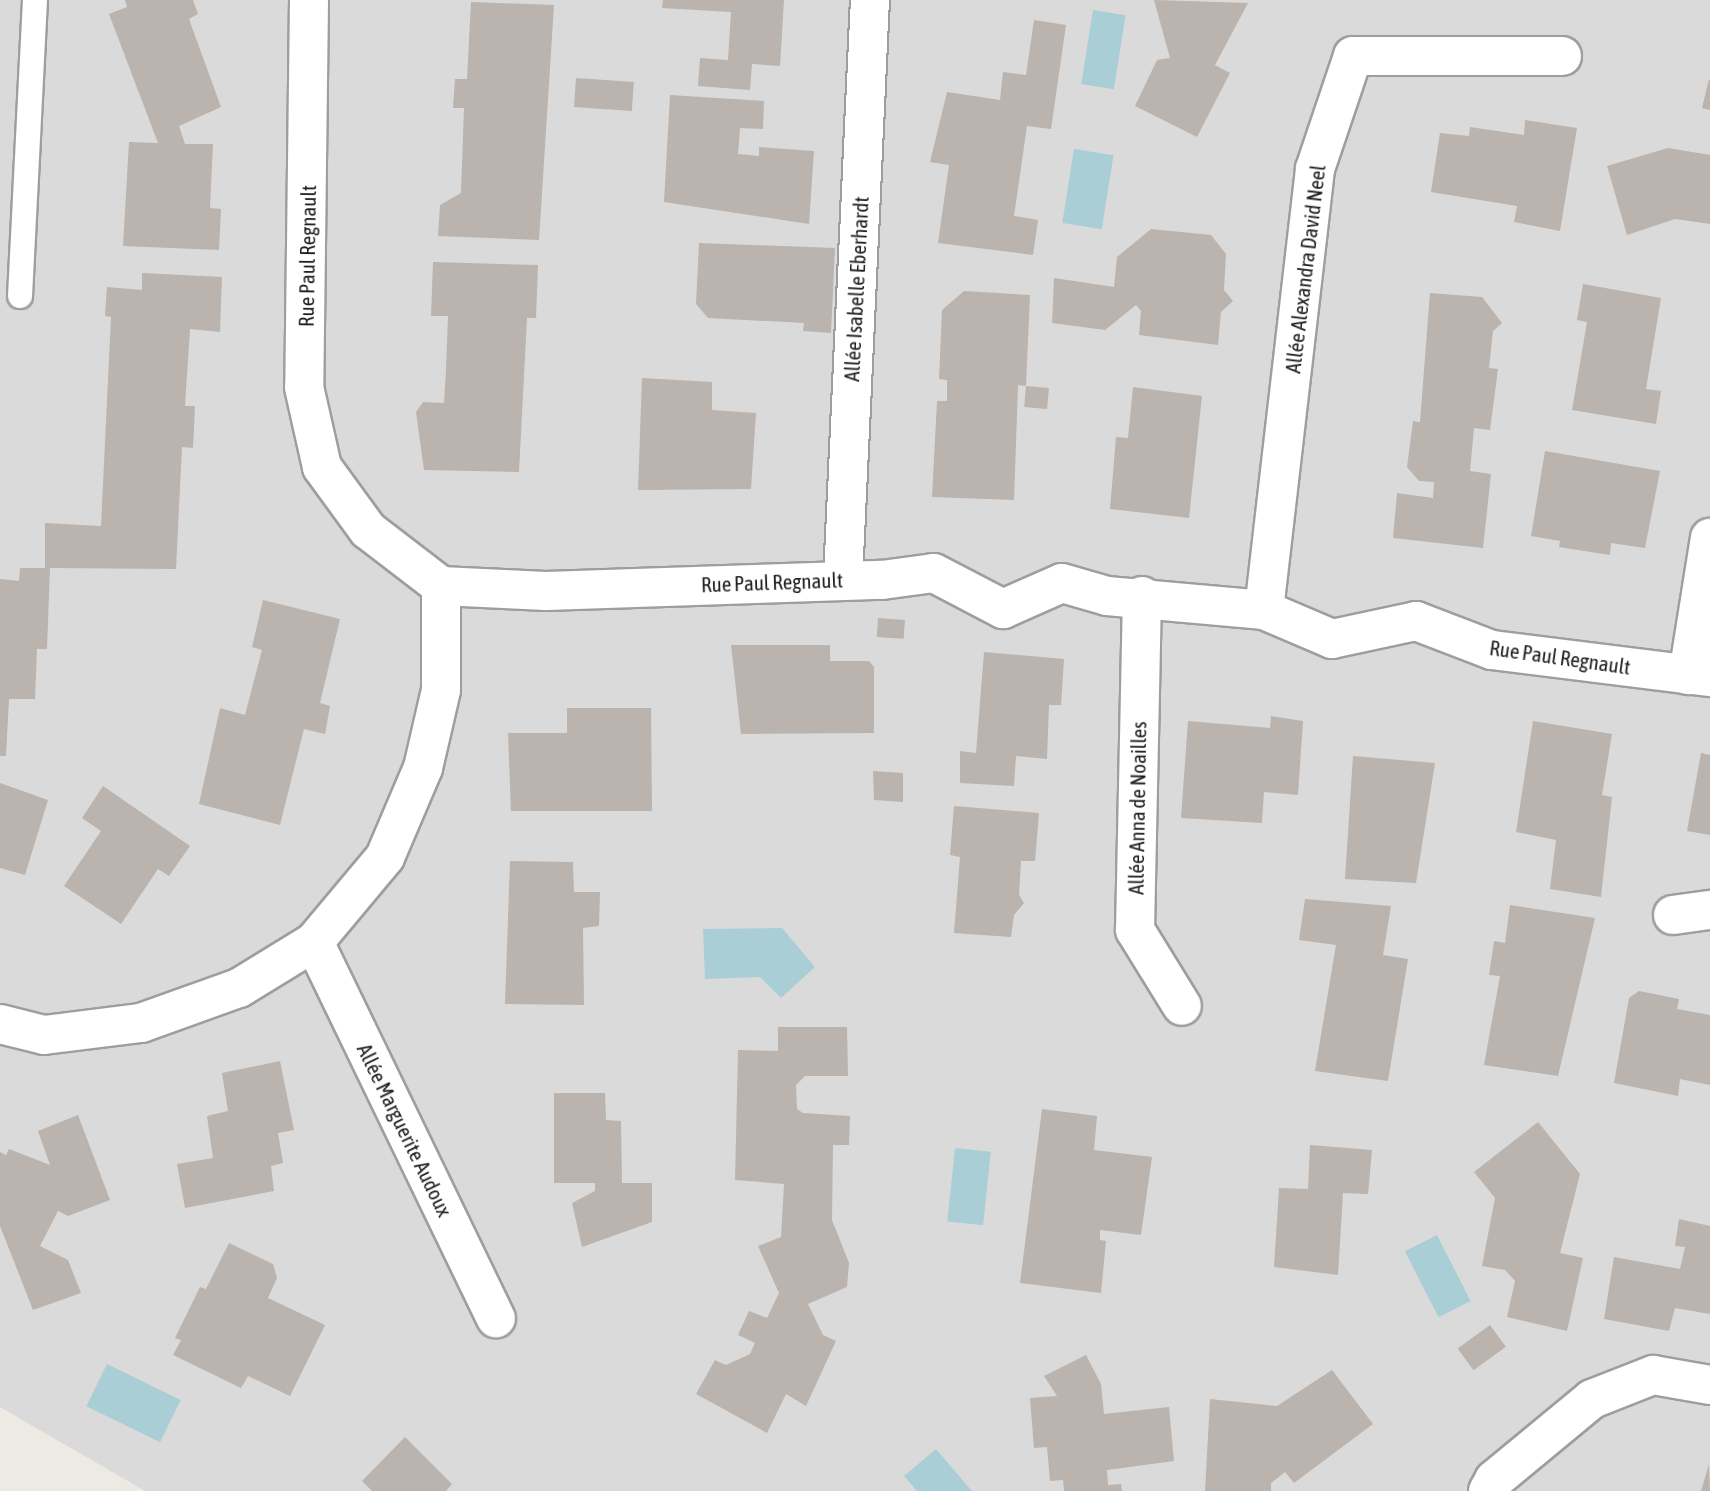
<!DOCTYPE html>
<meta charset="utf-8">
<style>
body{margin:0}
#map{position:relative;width:1710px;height:1491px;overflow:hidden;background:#edeae4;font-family:"Asap Condensed",sans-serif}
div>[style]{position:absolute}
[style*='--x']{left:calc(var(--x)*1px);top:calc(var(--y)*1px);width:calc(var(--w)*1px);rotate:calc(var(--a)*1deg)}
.residential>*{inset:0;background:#dbdada}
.water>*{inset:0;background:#aaced6;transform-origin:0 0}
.building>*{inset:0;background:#bab3ae;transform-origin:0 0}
.roads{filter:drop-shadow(2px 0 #9e9e9e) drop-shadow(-2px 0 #9e9e9e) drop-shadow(0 2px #9e9e9e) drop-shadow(0 -2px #9e9e9e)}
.service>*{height:24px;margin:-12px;padding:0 12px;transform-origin:12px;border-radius:12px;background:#fff}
.minor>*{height:38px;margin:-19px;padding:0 19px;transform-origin:19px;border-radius:19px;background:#fff}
span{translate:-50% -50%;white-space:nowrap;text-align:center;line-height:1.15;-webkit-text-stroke:5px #fff;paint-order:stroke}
.street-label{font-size:21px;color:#1d1d1d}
</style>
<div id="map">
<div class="residential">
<div style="clip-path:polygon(0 0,1710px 0,1710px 1491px,145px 1491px,0 1407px)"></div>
</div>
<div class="water">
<div style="left:1093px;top:10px;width:33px;height:75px;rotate:9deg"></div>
<div style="left:1074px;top:149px;width:40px;height:75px;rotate:9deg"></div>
<div style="clip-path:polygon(782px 928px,815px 967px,781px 998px,760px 977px,705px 979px,703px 929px)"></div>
<div style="left:955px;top:1148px;width:36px;height:74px;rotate:6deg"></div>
<div style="left:1437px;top:1235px;width:74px;height:36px;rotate:63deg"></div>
<div style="left:107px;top:1364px;width:82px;height:47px;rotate:26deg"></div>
<div style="clip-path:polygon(936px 1449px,972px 1491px,917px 1491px,904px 1476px)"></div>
</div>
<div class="building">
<div style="clip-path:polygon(125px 0,193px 0,198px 14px,189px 19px,221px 107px,179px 126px,185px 144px,213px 144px,210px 208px,221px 209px,219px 250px,123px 246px,129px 142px,158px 143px,109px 14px,127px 7px)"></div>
<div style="clip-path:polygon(663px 0,784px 0,780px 66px,752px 64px,750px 90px,698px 86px,700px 58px,728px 60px,731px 12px,662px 8px)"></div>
<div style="clip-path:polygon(1154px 0,1248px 3px,1215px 65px,1230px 73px,1197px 137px,1135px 106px,1157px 60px,1170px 58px)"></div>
<div style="clip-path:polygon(471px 2px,554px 5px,539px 240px,438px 236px,440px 205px,461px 193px,464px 108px,453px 108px,455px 79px,467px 79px)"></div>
<div style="clip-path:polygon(1034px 20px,1066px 25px,1051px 129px,1027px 126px,1014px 216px,1038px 220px,1033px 255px,938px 243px,949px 165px,930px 162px,947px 92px,1000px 100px,1003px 72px,1026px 75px)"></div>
<div style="left:576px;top:78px;width:58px;height:29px;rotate:4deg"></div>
<div style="clip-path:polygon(1709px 79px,1710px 80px,1710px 110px,1702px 108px)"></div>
<div style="clip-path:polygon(670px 95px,764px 101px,763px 129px,740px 128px,738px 154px,759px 156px,759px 147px,814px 151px,809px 224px,664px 202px)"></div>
<div style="clip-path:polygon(1525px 120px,1577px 128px,1560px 231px,1514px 222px,1517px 206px,1431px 192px,1440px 133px,1469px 136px,1470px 127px,1524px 135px)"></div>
<div style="clip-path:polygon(1668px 148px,1710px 155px,1710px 224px,1675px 219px,1627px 235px,1607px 166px)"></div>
<div style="clip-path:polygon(1151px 229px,1211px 235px,1226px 254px,1224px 290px,1233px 301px,1221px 312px,1218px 345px,1139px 335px,1141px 311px,1136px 305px,1105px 330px,1052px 323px,1054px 278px,1114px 287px,1117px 257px)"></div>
<div style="clip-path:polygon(699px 243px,835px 248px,831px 333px,803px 331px,804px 323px,708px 318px,696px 304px)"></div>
<div style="clip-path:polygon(433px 262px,538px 265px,536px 318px,527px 318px,519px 472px,424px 470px,416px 412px,423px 402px,444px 403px,446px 369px,448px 316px,431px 316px)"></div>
<div style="clip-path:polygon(142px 273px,222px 277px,220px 332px,190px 329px,185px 406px,195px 406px,193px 448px,182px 447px,176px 569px,50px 568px,47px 649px,37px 649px,35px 699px,9px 699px,6px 756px,0 756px,0 579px,19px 581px,20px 568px,45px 568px,45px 523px,101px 526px,111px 317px,105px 316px,107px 287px,142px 290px)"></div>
<div style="clip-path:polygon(1583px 284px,1661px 298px,1646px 389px,1661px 391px,1656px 424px,1572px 410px,1587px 322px,1577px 320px)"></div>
<div style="clip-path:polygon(964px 291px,1030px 295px,1026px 386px,1018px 385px,1014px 500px,932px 497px,937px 401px,947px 401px,947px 380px,939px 379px,942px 310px)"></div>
<div style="clip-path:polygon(1430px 293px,1482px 297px,1502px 323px,1493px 331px,1489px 368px,1498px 369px,1490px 430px,1474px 428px,1470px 471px,1491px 474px,1483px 548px,1393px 538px,1397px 493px,1433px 498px,1434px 482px,1419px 481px,1407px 467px,1413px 421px,1420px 422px)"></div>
<div style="clip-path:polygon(642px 378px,712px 382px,712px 410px,756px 413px,751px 489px,638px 490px)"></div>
<div style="left:1026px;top:386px;width:23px;height:21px;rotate:5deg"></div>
<div style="clip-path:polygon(1133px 387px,1202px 396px,1189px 518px,1110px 509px,1116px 437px,1128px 438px)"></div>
<div style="clip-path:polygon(1545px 451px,1660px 471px,1645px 548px,1611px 543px,1610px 555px,1559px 547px,1560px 541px,1531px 536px)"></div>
<div style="clip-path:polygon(263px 600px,340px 619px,320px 703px,330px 706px,325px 734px,304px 729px,280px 825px,199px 804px,220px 708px,245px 715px,262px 650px,252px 647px)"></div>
<div style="left:878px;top:618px;width:27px;height:19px;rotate:4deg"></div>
<div style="clip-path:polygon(731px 645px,830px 645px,830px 661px,869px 661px,874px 667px,874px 733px,741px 734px)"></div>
<div style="clip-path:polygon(984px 652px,1064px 659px,1061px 705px,1049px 705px,1047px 759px,1016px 756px,1014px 786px,960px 783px,960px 751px,976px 753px)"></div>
<div style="clip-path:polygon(567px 708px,651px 708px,652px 811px,511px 811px,508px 733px,567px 733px)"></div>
<div style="clip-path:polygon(1271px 716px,1303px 721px,1298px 795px,1264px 792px,1262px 823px,1181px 818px,1188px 721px,1270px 728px)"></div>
<div style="clip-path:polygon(1533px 721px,1612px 734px,1602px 795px,1612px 797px,1601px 897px,1550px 889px,1556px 840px,1516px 832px)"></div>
<div style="clip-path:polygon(1701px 753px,1710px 755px,1710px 835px,1687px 831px)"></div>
<div style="clip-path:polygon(1353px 756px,1435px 763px,1416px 883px,1345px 879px)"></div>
<div style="clip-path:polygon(873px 771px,903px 773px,903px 802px,874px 800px)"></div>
<div style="clip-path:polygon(0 783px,48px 800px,25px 875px,0 868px)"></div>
<div style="clip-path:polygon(103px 786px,190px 846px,169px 876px,158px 869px,121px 924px,64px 886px,101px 831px,82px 818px)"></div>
<div style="clip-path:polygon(954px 806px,1039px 813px,1035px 861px,1021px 861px,1019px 895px,1024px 903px,1014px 915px,1011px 937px,954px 933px,960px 857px,950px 855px)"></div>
<div style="clip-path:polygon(510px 861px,573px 862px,574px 892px,600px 892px,599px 926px,583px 928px,584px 1005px,505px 1004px)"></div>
<div style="clip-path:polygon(1305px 899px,1391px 906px,1383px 955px,1408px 959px,1388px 1081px,1315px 1071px,1336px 945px,1299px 940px)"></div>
<div style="clip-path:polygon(1510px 905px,1595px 918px,1558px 1076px,1484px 1065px,1500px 976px,1489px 975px,1494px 941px,1505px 943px)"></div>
<div style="clip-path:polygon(1639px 991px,1679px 999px,1677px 1009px,1710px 1015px,1710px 1085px,1680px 1079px,1678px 1096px,1614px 1083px,1629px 998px)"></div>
<div style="clip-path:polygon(778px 1027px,847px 1027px,848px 1076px,805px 1076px,796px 1085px,797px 1109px,803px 1113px,850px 1116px,849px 1145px,833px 1145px,832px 1220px,849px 1263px,847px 1287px,808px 1304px,823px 1335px,836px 1341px,806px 1406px,786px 1394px,767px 1433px,696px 1394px,715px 1360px,726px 1365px,750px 1354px,755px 1343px,738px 1335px,749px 1311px,767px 1318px,779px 1293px,758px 1246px,781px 1237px,784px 1184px,735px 1180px,738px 1050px,778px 1051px)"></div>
<div style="clip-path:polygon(280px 1061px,294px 1130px,278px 1133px,283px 1163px,271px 1166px,274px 1191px,185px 1208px,177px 1164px,213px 1158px,207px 1116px,228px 1111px,222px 1073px)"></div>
<div style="clip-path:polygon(554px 1093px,605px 1093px,606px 1120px,621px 1121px,622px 1183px,652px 1183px,652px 1222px,582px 1247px,572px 1203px,595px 1191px,595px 1183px,554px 1183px)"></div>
<div style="clip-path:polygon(1042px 1109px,1097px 1116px,1094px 1150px,1152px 1157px,1141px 1235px,1100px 1230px,1100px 1240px,1106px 1241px,1101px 1293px,1020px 1283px)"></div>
<div style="clip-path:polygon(78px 1115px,110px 1200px,68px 1216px,58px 1211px,40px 1246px,68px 1260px,81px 1293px,33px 1310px,0 1226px,0 1152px,6px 1155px,9px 1149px,50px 1165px,38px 1131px)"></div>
<div style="clip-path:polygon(1538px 1122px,1580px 1174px,1560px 1253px,1583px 1258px,1567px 1331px,1507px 1317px,1515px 1281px,1505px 1270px,1482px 1266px,1495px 1198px,1474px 1172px)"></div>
<div style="clip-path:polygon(1310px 1145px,1372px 1150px,1368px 1194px,1343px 1193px,1338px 1275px,1274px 1267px,1279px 1188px,1308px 1189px)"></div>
<div style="clip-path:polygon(1679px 1219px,1710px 1226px,1710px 1314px,1675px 1308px,1669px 1331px,1604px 1319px,1614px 1257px,1680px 1269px,1685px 1247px,1675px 1246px)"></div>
<div style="clip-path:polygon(229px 1243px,273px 1264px,277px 1278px,268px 1298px,325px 1325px,290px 1396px,248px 1376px,241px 1388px,173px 1355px,181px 1340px,175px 1338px,200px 1287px,206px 1289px)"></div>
<div style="left:1490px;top:1325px;width:27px;height:40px;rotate:54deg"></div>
<div style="clip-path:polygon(1086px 1355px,1101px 1384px,1104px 1414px,1169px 1407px,1174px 1461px,1107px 1470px,1108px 1485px,1121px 1484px,1122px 1491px,1064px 1491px,1063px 1480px,1050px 1481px,1047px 1447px,1034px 1448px,1030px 1398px,1057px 1396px,1044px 1376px)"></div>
<div style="clip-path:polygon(1332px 1370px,1373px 1424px,1294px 1483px,1285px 1472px,1271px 1483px,1271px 1491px,1205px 1491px,1210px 1399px,1277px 1406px)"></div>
<div style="clip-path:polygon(405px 1437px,452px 1484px,446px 1491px,372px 1491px,362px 1481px)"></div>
<div style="clip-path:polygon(1709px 1464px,1710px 1491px,1701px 1491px)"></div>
</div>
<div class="roads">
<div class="service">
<div style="--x:20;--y:296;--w:296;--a:-87.1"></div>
</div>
<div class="minor">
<div style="--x:309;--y:0;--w:387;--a:90.7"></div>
<div style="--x:304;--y:387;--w:82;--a:77.3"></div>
<div style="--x:322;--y:467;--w:78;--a:53.9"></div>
<div style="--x:368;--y:530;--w:92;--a:37.5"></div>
<div style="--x:441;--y:586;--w:105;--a:2.7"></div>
<div style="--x:546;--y:591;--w:336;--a:-1.9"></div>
<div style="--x:882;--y:580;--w:52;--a:-7.7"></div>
<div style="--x:934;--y:573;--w:78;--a:27.6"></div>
<div style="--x:1003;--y:609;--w:64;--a:-23.8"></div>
<div style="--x:1062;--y:583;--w:47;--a:16.1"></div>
<div style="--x:1107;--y:596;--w:158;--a:5.1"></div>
<div style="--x:1264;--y:610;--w:74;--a:23.1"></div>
<div style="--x:1332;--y:639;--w:86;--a:-12.1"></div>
<div style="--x:1416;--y:621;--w:81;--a:20.9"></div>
<div style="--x:1492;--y:650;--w:220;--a:7.1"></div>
<div style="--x:843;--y:578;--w:579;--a:-87.33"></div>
<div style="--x:1142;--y:596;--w:334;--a:91.2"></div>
<div style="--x:1135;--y:930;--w:89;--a:58.3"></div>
<div style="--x:1264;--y:610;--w:444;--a:-83.4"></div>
<div style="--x:1315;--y:169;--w:119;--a:-71.4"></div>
<div style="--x:1353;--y:56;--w:209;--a:0"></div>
<div style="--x:1688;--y:675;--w:139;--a:-80.9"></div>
<div style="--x:1673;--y:915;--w:37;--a:-8"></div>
<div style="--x:314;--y:942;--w:418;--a:64.2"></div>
<div style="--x:0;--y:1024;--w:45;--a:14"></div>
<div style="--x:44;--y:1035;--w:98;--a:-7.1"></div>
<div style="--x:141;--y:1023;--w:104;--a:-19.7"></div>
<div style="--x:239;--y:988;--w:88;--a:-31.5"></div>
<div style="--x:314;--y:942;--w:111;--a:-50.1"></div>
<div style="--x:385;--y:857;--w:97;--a:-66.9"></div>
<div style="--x:423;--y:768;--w:80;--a:-77"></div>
<div style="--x:441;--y:690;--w:104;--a:-90"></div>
<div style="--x:1488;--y:1491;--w:13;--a:-61"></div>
<div style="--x:1494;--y:1480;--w:127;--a:-39.6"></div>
<div style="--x:1592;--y:1399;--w:66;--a:-21.5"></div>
<div style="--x:1653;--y:1375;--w:58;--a:10"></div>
</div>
</div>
<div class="street-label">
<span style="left:307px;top:256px;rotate:-89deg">Rue Paul Regnault</span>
<span style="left:1305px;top:269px;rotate:-83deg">Allée Alexandra David Neel</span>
<span style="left:856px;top:289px;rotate:-87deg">Allée Isabelle Eberhardt</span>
<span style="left:772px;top:582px;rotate:-2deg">Rue Paul Regnault</span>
<span style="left:1560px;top:657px;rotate:8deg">Rue Paul Regnault</span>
<span style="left:1137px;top:808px;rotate:-89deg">Allée Anna de Noailles</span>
<span style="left:405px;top:1130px;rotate:64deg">Allée Marguerite Audoux</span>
</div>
</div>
